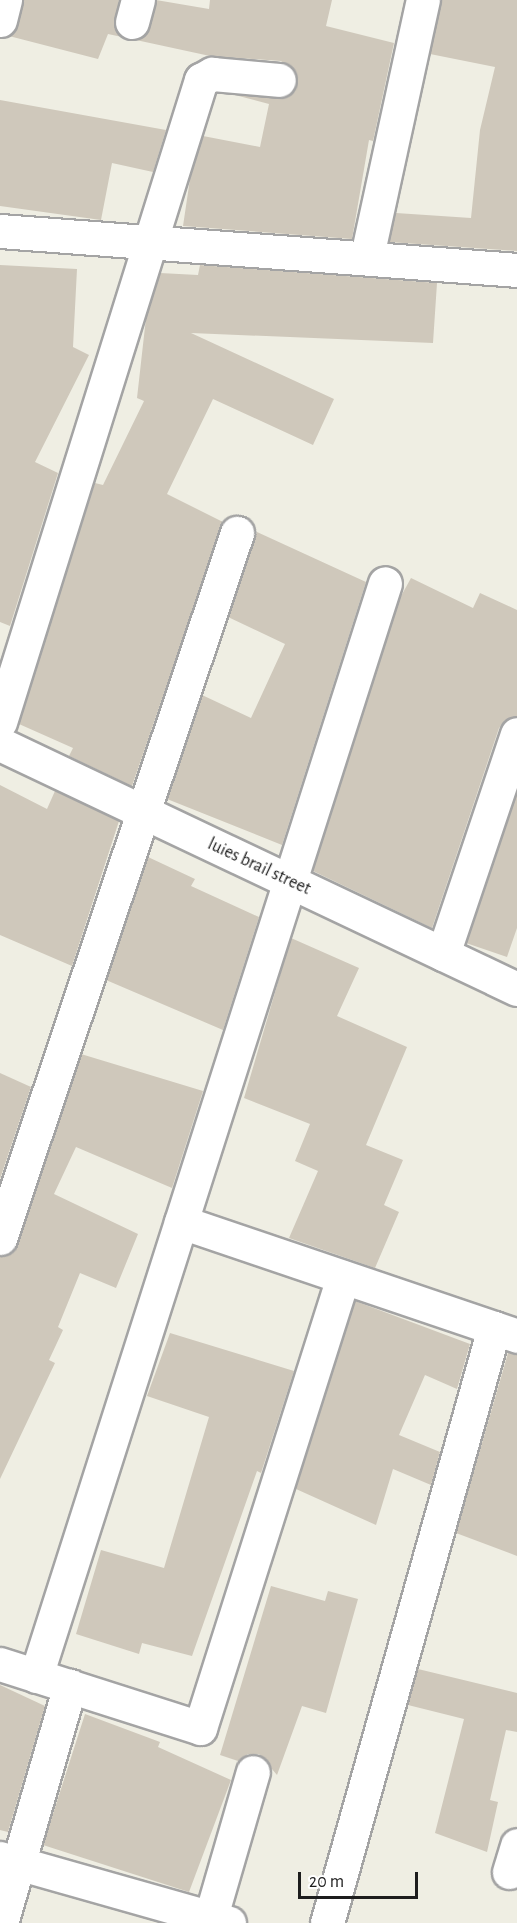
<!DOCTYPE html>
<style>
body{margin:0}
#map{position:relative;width:517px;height:1923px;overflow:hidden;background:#efeee3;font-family:"Alegreya Sans",sans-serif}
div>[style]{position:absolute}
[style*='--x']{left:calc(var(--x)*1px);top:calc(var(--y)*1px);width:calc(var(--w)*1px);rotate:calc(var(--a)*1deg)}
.building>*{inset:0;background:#cfc8bb}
.roads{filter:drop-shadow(2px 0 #a4a4a4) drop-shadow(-2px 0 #a4a4a4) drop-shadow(0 2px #a4a4a4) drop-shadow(0 -2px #a4a4a4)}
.minor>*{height:33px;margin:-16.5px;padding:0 16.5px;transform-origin:16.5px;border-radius:16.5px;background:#fff}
span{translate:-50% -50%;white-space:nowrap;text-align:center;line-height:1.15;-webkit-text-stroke:4.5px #fff;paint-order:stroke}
.street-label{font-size:18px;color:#1d1d1d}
.scale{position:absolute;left:298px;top:1872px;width:120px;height:27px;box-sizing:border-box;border:3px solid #1d1d1d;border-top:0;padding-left:8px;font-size:18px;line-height:21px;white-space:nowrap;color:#1d1d1d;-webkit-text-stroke:4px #fff;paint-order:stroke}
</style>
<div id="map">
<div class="building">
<div style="clip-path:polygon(23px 0,119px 0,114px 26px,122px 37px,108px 34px,98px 59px,9px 36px,18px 25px)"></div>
<div style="clip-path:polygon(156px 0,209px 9px,210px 0,332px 0,326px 26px,394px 43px,373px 141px,369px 140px,352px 239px,183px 226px,190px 179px,203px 136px,260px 147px,269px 104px,235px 95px,286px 97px,298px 81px,296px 72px,281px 61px,210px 56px,136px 40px,150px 27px)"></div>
<div style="clip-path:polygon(441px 0,517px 0,517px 251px,389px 242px,396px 213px,471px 218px,480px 130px,495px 67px,430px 54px)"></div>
<div style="clip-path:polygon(0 100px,166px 130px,153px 172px,112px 163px,101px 220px,0 206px)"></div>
<div style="clip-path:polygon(0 265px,77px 269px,73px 347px,89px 355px,35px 462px,58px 473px,10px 626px,0 622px)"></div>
<div style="clip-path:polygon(200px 265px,437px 283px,433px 343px,191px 333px,334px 399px,313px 445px,213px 399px,167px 494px,223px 522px,132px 786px,69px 756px,73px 748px,19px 724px,95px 483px,103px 485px,144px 401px,137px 398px,146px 318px,160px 273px,198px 275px)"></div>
<div style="clip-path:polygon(257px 532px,366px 582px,282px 845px,167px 799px,202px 695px,251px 718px,285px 644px,228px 617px)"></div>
<div style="clip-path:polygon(411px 578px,473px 608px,480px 593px,517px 610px,517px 716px,505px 720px,499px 728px,432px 928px,313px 871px,400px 598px)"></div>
<div style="clip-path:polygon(0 785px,47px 809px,55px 791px,119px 821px,72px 966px,0 935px)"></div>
<div style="clip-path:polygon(517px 793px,517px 928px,507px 957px,466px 943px)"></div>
<div style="clip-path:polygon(148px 857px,195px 879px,191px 886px,259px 917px,223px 1030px,106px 980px)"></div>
<div style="clip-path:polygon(291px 938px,359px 968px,337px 1016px,407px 1047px,366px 1145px,403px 1160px,384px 1205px,399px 1212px,375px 1268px,289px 1238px,318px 1171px,295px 1161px,310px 1124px,244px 1098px)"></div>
<div style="clip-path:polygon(81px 1054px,203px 1091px,172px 1188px,76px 1147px,54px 1194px,138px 1234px,116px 1288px,80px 1273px,58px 1327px,63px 1330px,49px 1360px,55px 1363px,0 1479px,0 1256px,12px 1252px,18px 1244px)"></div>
<div style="clip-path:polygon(0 1073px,31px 1087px,0 1179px)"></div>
<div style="clip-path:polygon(355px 1301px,470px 1344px,457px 1389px,425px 1375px,399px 1435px,440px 1452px,431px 1485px,393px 1469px,376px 1525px,296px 1489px)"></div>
<div style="clip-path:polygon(170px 1333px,294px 1371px,261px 1473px,257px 1471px,192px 1656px,142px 1643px,139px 1654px,76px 1634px,101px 1550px,164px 1568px,209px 1417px,147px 1396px)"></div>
<div style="clip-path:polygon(508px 1353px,517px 1354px,517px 1556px,456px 1533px)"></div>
<div style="clip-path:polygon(271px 1586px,325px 1601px,328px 1591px,358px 1599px,326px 1713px,302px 1706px,277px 1775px,259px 1754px,248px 1754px,238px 1761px,220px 1755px)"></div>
<div style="clip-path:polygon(418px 1669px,517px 1693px,517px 1732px,506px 1730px,490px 1800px,498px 1802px,487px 1852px,435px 1833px,464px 1719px,408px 1705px)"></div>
<div style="clip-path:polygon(0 1685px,45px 1706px,8px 1832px,0 1830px)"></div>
<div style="clip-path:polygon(85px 1714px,160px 1742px,158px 1747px,231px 1780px,189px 1892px,43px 1845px)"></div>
</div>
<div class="roads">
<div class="minor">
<div style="--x:0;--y:20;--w:21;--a:-76"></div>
<div style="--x:132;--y:22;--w:23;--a:-75"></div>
<div style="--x:0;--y:231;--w:518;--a:4.31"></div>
<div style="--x:367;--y:256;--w:262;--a:-77.7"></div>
<div style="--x:0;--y:722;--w:673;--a:-72.62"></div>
<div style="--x:201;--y:80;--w:13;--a:-29"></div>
<div style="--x:212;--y:74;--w:67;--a:5.1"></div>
<div style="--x:0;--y:744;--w:572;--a:25.36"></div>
<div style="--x:443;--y:954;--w:232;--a:-71.4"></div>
<div style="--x:181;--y:1222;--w:355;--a:18.7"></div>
<div style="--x:0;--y:1238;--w:744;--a:-71.42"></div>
<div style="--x:0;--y:1664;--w:210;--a:17.7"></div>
<div style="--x:200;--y:1728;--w:473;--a:-72.4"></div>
<div style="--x:36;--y:1676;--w:1147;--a:-72.29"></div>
<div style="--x:0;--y:1858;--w:238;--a:15.8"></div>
<div style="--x:509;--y:1872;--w:28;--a:-73"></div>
<div style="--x:1;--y:1923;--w:247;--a:-73.8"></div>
<div style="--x:209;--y:1923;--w:157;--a:-73.8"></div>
<div style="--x:327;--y:1923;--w:618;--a:-74.32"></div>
</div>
</div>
<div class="street-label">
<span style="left:259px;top:867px;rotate:25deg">luies brail street</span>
</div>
<div class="scale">20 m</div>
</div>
